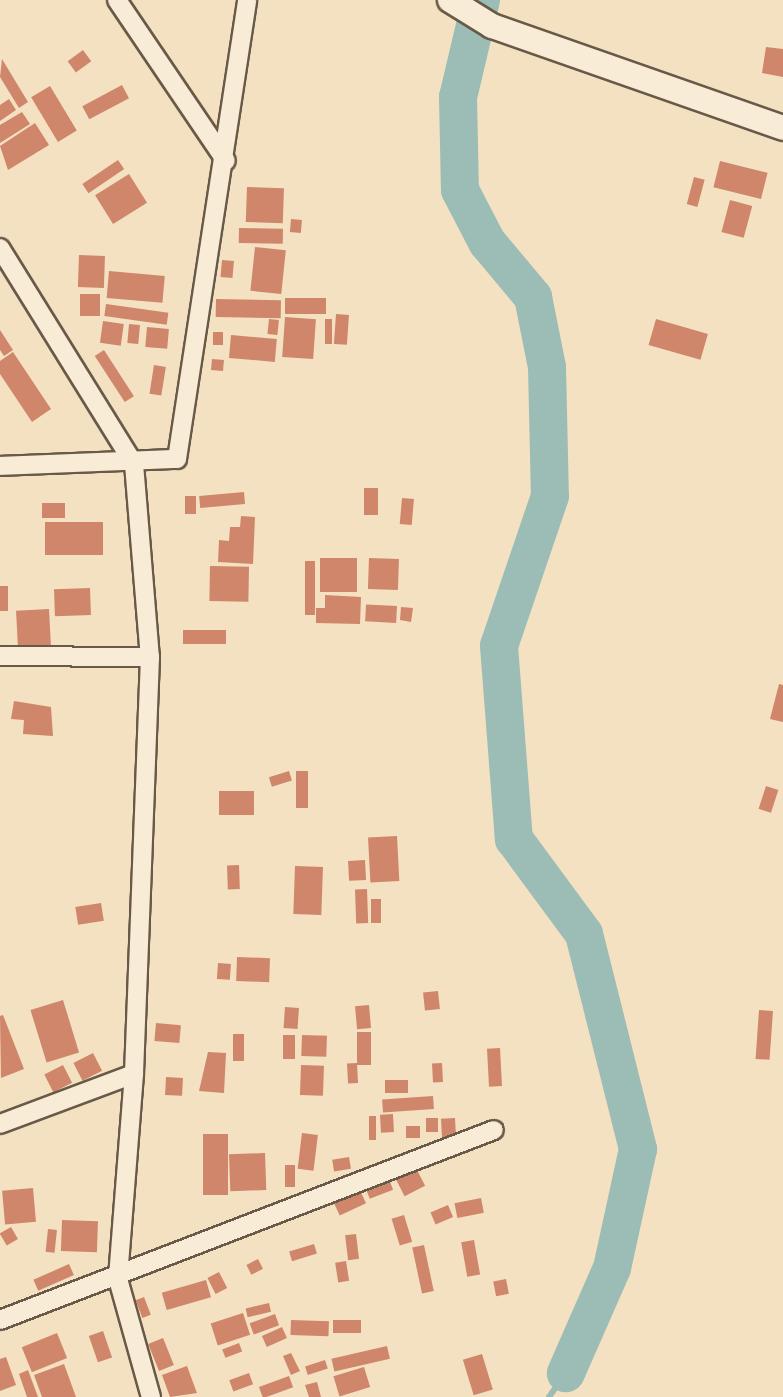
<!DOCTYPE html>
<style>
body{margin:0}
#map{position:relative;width:783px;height:1397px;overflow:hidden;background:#f4e1c1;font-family:Vollkorn,serif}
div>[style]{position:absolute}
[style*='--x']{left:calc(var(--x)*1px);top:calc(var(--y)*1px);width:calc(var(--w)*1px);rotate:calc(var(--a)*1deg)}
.stream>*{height:6px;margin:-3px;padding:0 3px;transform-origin:3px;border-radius:3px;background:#9cbdb6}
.river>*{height:38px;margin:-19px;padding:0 19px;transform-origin:19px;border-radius:19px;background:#9cbdb6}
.building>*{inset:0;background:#cf866a;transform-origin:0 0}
.roads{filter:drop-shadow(2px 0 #695948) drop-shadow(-2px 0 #695948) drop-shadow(0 2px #695948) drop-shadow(0 -2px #695948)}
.street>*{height:18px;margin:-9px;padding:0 9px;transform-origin:9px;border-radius:9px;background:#f8ecd7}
.secondary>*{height:24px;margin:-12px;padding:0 12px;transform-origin:12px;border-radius:12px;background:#f8ecd7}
span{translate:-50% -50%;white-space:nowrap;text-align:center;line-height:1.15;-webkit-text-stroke:5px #f8ecd7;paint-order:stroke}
</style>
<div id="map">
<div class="stream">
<div style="--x:549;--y:1397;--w:29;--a:-55"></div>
</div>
<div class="river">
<div style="--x:481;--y:0;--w:100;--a:103.3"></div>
<div style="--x:458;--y:97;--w:93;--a:88.8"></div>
<div style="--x:460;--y:190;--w:59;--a:62.6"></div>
<div style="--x:487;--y:242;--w:72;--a:50.1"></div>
<div style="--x:533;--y:297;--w:71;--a:78.7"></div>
<div style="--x:547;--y:367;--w:129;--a:88.7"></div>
<div style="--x:550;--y:496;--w:158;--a:108.8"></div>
<div style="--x:499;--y:646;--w:194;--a:85.6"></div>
<div style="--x:514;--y:839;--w:118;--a:53.6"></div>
<div style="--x:584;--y:934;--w:222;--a:75.9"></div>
<div style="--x:638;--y:1149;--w:122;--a:102.3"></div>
<div style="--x:612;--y:1268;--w:115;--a:113.7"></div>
</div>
<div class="building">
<div style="clip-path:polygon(766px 47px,783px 49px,783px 77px,762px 73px)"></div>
<div style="left:83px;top:50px;width:14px;height:19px;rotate:54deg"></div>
<div style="clip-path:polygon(2px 59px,28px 102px,19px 108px,0 77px)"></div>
<div style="left:122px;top:85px;width:15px;height:45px;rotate:62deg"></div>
<div style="left:50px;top:86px;width:52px;height:22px;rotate:59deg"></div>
<div style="clip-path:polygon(9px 99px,16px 110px,0 121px,0 105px)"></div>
<div style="clip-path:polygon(22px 112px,30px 124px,0 143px,0 125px)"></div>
<div style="clip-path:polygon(35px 123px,49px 145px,8px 170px,0 146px)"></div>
<div style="left:118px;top:160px;width:11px;height:43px;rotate:56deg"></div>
<div style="left:720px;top:161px;width:49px;height:27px;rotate:14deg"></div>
<div style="left:129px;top:174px;width:34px;height:40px;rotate:58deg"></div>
<div style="left:694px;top:177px;width:11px;height:28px;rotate:15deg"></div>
<div style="left:247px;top:187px;width:37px;height:35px;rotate:2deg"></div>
<div style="left:730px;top:200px;width:23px;height:33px;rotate:15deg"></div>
<div style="left:291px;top:219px;width:11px;height:13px;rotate:5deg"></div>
<div style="left:239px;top:228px;width:44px;height:15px;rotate:1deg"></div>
<div style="left:255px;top:247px;width:31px;height:44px;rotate:6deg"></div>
<div style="left:79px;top:255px;width:26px;height:32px;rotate:2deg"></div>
<div style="left:222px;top:260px;width:12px;height:17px;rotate:5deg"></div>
<div style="left:109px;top:271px;width:56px;height:27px;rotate:5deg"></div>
<div style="left:80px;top:294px;width:20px;height:22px"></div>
<div style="left:285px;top:298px;width:41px;height:16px"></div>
<div style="left:216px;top:299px;width:65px;height:18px;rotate:1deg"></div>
<div style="left:106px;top:304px;width:63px;height:12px;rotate:8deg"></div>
<div style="left:336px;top:314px;width:13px;height:30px;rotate:4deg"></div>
<div style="left:285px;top:317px;width:31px;height:40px;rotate:4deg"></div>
<div style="left:269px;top:319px;width:10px;height:15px;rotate:6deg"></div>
<div style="left:325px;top:319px;width:7px;height:25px"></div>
<div style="left:656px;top:319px;width:54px;height:27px;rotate:16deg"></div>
<div style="left:103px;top:321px;width:21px;height:22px;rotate:8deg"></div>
<div style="left:129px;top:324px;width:11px;height:19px;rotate:5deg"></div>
<div style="left:147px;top:327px;width:22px;height:20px;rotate:5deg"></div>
<div style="clip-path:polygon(0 330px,13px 350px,4px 356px,0 350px)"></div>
<div style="left:213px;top:332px;width:10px;height:13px"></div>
<div style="left:231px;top:335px;width:46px;height:23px;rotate:5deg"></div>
<div style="left:104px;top:350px;width:55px;height:11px;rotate:57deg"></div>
<div style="clip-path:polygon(13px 352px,51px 409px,32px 422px,0 374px,0 361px)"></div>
<div style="left:212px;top:359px;width:12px;height:11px;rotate:5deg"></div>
<div style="left:154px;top:365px;width:12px;height:29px;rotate:9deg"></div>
<div style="left:364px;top:488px;width:14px;height:27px"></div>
<div style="left:244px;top:492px;width:12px;height:45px;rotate:85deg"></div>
<div style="left:196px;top:496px;width:18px;height:11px;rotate:90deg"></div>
<div style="left:402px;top:498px;width:12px;height:26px;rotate:5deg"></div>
<div style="left:42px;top:503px;width:23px;height:15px"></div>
<div style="clip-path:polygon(241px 516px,255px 517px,253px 564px,218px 562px,219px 540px,229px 541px,230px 527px,240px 527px)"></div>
<div style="left:45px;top:522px;width:58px;height:33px"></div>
<div style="left:320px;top:558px;width:37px;height:34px"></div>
<div style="left:369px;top:558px;width:30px;height:31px;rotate:2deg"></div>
<div style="left:305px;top:561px;width:10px;height:54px"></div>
<div style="left:210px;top:566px;width:39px;height:35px;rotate:1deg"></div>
<div style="left:0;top:586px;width:8px;height:25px"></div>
<div style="left:90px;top:588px;width:27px;height:36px;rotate:88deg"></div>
<div style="clip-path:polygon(325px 595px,361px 597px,360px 624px,316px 623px,316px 608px,325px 608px)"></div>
<div style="left:397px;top:606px;width:17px;height:31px;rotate:93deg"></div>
<div style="clip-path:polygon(401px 607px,413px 608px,411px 622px,400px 620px)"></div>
<div style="left:49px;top:609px;width:36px;height:33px;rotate:87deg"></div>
<div style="left:183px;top:630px;width:43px;height:14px"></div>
<div style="clip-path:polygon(779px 684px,783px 685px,783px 722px,770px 719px)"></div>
<div style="clip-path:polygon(14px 701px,51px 707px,53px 736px,23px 734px,24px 720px,11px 719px)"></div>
<div style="left:289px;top:771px;width:10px;height:21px;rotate:73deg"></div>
<div style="left:296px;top:771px;width:12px;height:37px"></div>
<div style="left:766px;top:786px;width:13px;height:24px;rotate:18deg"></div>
<div style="left:254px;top:791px;width:24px;height:35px;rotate:90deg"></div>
<div style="left:397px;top:836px;width:45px;height:29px;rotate:87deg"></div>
<div style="left:365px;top:860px;width:20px;height:17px;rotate:87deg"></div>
<div style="left:239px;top:865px;width:24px;height:12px;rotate:88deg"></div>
<div style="left:295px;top:866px;width:28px;height:48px;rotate:2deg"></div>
<div style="left:367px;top:889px;width:34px;height:12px;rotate:88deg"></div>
<div style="left:371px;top:899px;width:10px;height:24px"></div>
<div style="left:101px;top:903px;width:18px;height:26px;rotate:81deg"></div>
<div style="left:237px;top:957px;width:33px;height:24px;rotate:2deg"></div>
<div style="left:218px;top:963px;width:13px;height:16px;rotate:4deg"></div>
<div style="left:438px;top:991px;width:18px;height:15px;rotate:84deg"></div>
<div style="left:63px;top:1000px;width:55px;height:34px;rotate:73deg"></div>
<div style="left:369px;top:1005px;width:23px;height:14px;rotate:85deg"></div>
<div style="left:285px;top:1007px;width:14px;height:21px;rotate:4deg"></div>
<div style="left:759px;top:1010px;width:14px;height:49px;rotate:4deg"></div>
<div style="clip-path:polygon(3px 1015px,24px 1069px,1px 1078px,0 1016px)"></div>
<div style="left:156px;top:1023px;width:25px;height:18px;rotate:5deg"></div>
<div style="left:357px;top:1032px;width:14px;height:33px"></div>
<div style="left:233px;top:1034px;width:11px;height:27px"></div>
<div style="left:283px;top:1035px;width:12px;height:24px"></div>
<div style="left:302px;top:1035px;width:25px;height:21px;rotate:2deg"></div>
<div style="left:500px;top:1048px;width:38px;height:13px;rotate:87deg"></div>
<div style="clip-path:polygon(208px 1052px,226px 1053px,224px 1093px,199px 1091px)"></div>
<div style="left:93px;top:1053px;width:20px;height:22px;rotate:63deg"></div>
<div style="left:357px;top:1063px;width:20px;height:10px;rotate:87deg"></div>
<div style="left:442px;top:1063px;width:19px;height:10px;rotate:87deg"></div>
<div style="left:63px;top:1065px;width:20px;height:21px;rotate:63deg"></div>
<div style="left:301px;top:1065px;width:23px;height:30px;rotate:2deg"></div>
<div style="left:166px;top:1077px;width:17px;height:18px;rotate:3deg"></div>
<div style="left:408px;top:1080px;width:13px;height:23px;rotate:90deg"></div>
<div style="left:433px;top:1096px;width:13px;height:51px;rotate:86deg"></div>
<div style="left:393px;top:1114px;width:18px;height:13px;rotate:87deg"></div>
<div style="left:369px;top:1116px;width:7px;height:24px"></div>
<div style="left:438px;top:1118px;width:14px;height:12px;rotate:90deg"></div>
<div style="left:455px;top:1118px;width:19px;height:14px;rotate:87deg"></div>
<div style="left:406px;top:1126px;width:14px;height:12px"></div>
<div style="left:302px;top:1133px;width:16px;height:36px;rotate:7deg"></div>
<div style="left:203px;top:1134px;width:25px;height:61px"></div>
<div style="left:265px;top:1153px;width:37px;height:36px;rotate:88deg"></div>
<div style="left:349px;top:1157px;width:12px;height:17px;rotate:81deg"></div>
<div style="left:295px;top:1165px;width:22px;height:10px;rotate:90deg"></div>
<div style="left:416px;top:1168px;width:20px;height:23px;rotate:63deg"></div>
<div style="left:387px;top:1174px;width:17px;height:25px;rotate:69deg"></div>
<div style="left:358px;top:1186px;width:19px;height:29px;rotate:65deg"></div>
<div style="left:33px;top:1188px;width:34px;height:31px;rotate:85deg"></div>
<div style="left:481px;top:1198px;width:15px;height:27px;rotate:79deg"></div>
<div style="left:448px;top:1205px;width:13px;height:19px;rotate:67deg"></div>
<div style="left:404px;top:1215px;width:28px;height:13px;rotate:73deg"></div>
<div style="left:62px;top:1220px;width:36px;height:31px;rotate:2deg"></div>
<div style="left:11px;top:1227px;width:14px;height:13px;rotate:60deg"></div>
<div style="left:48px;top:1229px;width:9px;height:23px;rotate:6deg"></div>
<div style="left:356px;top:1234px;width:25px;height:11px;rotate:83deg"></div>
<div style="left:474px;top:1240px;width:35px;height:13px;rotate:80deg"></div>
<div style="left:314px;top:1244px;width:10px;height:26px;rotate:73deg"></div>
<div style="left:424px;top:1245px;width:47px;height:12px;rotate:78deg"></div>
<div style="left:258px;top:1259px;width:11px;height:13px;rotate:63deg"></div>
<div style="left:346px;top:1261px;width:20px;height:11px;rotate:81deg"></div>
<div style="left:69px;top:1264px;width:12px;height:39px;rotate:66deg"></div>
<div style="left:219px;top:1272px;width:18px;height:13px;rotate:63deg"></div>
<div style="left:506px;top:1279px;width:15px;height:13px;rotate:79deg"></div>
<div style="left:206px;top:1280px;width:18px;height:46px;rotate:74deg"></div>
<div style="left:144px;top:1297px;width:19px;height:9px;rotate:69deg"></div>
<div style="left:269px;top:1303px;width:9px;height:24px;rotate:77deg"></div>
<div style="left:243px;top:1313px;width:23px;height:34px;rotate:72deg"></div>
<div style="left:275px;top:1314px;width:12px;height:27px;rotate:70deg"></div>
<div style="left:291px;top:1320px;width:38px;height:15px;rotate:2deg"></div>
<div style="left:333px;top:1320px;width:28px;height:13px"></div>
<div style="left:282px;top:1327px;width:12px;height:22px;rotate:66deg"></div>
<div style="left:103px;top:1331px;width:28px;height:15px;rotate:71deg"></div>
<div style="left:57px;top:1333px;width:27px;height:38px;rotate:68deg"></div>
<div style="left:163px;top:1338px;width:29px;height:16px;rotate:68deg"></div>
<div style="left:239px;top:1343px;width:9px;height:18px;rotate:69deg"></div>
<div style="left:387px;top:1346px;width:13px;height:57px;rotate:77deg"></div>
<div style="clip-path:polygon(291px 1353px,300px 1371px,291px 1375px,283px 1356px)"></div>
<div style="left:482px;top:1354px;width:37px;height:20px;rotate:73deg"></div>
<div style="clip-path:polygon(6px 1357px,16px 1385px,0 1391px,0 1359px)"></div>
<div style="left:325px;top:1360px;width:9px;height:21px;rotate:72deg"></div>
<div style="clip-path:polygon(64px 1364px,76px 1397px,42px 1397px,34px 1375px)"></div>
<div style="clip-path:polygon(187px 1366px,197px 1393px,170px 1397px,162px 1375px)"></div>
<div style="left:364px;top:1367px;width:21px;height:32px;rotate:73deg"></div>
<div style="clip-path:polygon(28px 1370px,38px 1397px,27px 1397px,19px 1374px)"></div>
<div style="left:249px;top:1373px;width:12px;height:21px;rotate:70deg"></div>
<div style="left:289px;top:1376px;width:12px;height:32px;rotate:70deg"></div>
<div style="clip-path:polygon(317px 1382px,321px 1397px,309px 1397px,305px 1385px)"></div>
</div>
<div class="roads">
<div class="street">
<div style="--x:117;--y:0;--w:194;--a:55.9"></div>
<div style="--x:0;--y:248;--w:254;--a:58.2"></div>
<div style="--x:134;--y:464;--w:194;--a:85.3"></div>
<div style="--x:150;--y:657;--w:417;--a:92.2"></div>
<div style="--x:134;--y:1074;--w:206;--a:94.5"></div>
<div style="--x:118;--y:1279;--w:123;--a:74.4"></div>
<div style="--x:0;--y:466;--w:177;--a:-2.3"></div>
<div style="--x:177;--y:459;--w:464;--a:-81.3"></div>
<div style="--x:0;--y:656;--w:150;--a:0.4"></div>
<div style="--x:0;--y:1124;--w:143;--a:-20.5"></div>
<div style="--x:0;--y:1320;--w:529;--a:-21.04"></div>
</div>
<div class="secondary">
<div style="--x:450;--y:0;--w:49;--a:31.8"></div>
<div style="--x:492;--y:26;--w:308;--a:19.3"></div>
</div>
</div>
</div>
